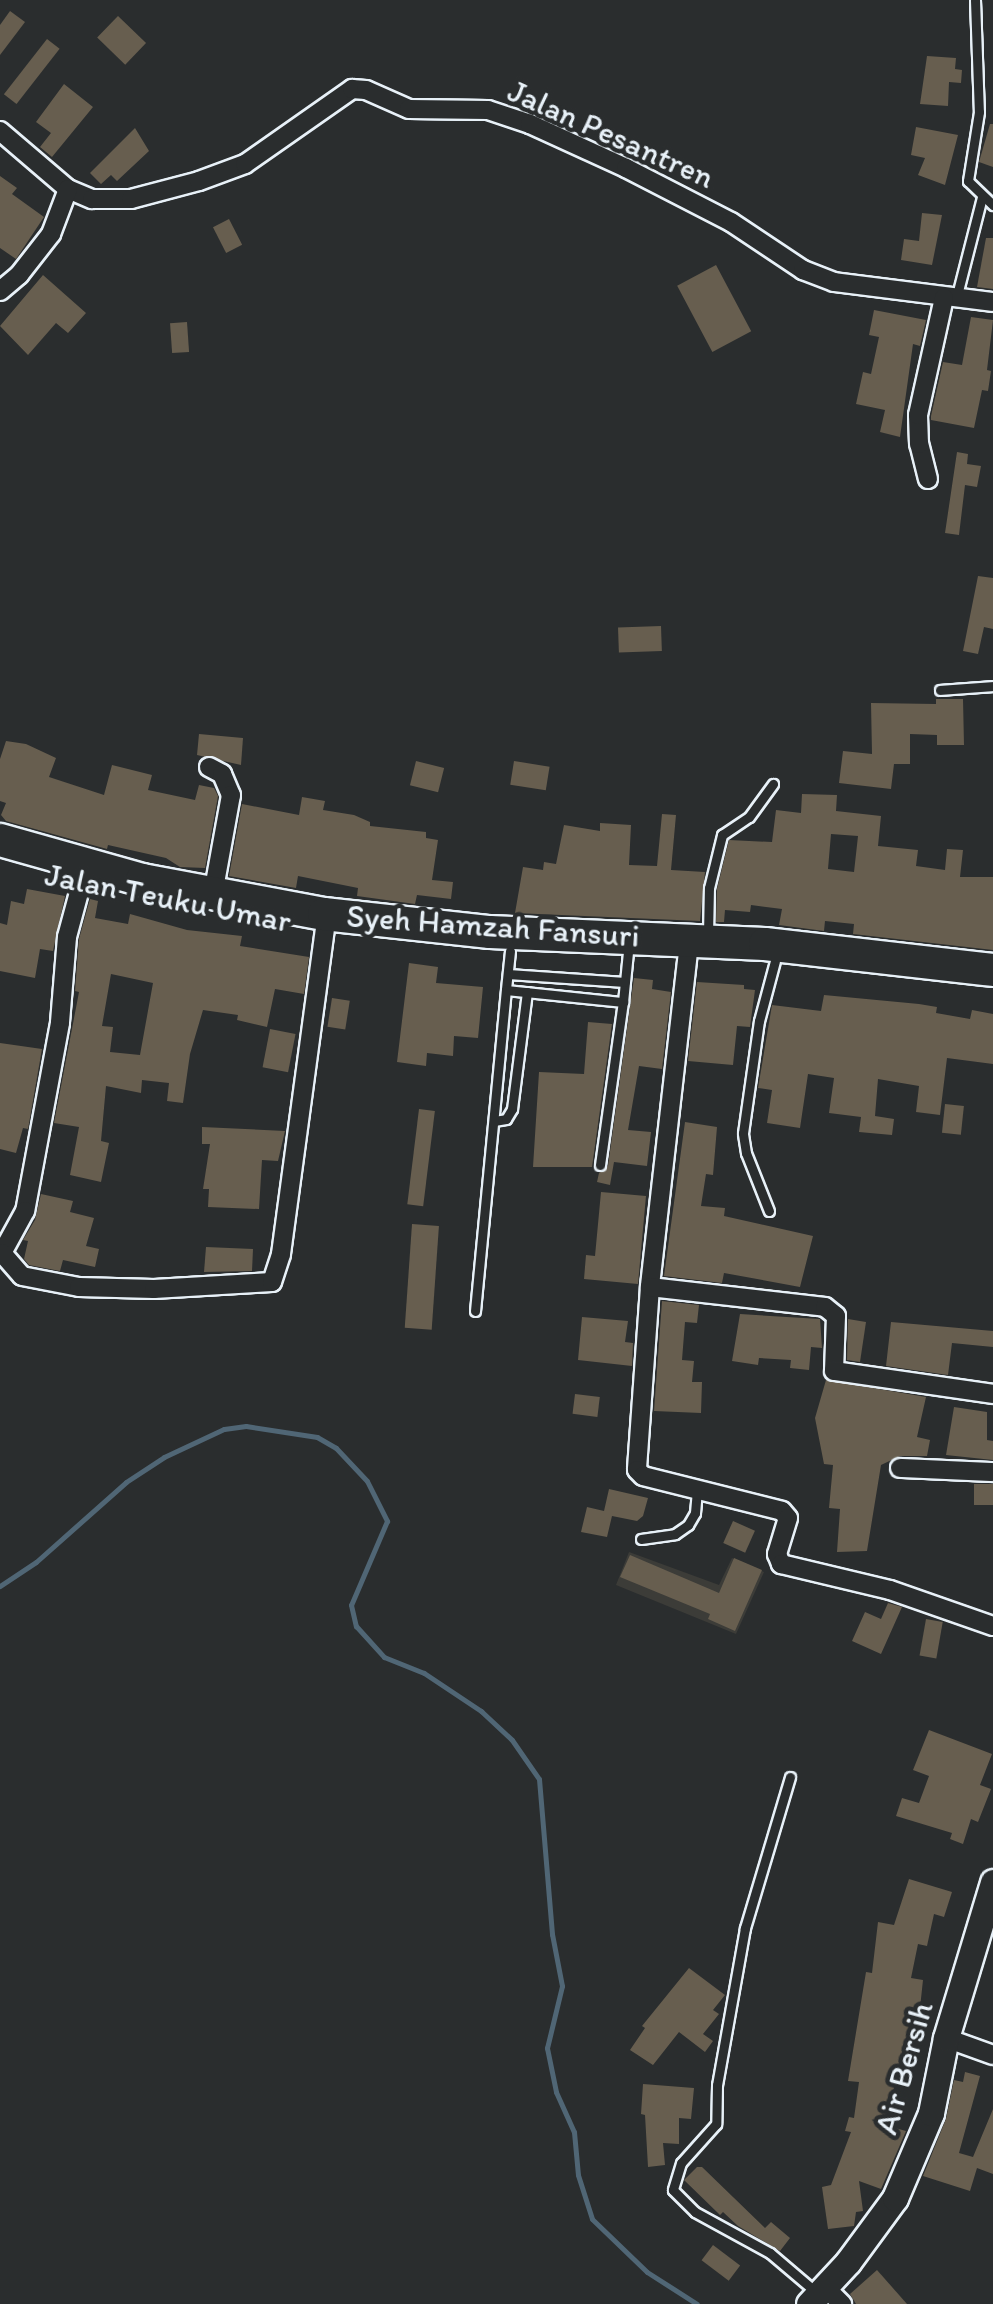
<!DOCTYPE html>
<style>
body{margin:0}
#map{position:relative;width:993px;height:2304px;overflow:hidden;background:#2a2d2e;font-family:Itim,sans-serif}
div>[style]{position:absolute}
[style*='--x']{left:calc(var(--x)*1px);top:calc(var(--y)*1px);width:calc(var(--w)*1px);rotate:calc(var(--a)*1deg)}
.built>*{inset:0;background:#3c3c38}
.stream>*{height:5px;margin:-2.5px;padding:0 2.5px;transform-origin:2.5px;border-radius:2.5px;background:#506675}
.building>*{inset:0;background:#675e4f;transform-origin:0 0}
.roads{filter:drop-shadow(2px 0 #e8f1f8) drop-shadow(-2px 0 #e8f1f8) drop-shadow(0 2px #e8f1f8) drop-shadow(0 -2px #e8f1f8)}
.lane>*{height:9px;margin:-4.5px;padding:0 4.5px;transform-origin:4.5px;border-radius:4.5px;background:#2a2d2e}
.street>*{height:18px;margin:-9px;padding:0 9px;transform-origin:9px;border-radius:9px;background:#2a2d2e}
.secondary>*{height:25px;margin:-12.5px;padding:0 12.5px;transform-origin:12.5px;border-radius:12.5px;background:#2a2d2e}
.highway>*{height:32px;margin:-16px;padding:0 16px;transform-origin:16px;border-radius:16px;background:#2a2d2e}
span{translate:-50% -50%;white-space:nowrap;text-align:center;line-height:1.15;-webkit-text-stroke:9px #2a2d2e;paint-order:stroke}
.street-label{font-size:32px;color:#e8f1f8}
</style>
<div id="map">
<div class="built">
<div style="clip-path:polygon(629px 1552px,719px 1585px,732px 1558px,764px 1572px,736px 1634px,616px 1585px)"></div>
</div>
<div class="stream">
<div style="--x:0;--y:1586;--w:43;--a:-33.7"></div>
<div style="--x:36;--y:1562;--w:120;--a:-41.6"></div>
<div style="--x:126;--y:1482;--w:45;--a:-33.3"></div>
<div style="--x:164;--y:1457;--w:66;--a:-25"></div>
<div style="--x:224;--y:1429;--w:22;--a:-8"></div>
<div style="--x:246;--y:1426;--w:72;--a:8.8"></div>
<div style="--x:317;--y:1437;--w:22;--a:30"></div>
<div style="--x:336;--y:1448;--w:45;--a:46.8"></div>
<div style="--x:367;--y:1481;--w:45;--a:63.4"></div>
<div style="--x:387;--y:1521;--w:91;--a:113.2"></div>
<div style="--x:351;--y:1605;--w:22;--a:77"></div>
<div style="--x:356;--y:1626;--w:42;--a:47.9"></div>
<div style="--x:384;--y:1657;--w:43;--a:21.8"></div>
<div style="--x:424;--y:1673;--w:69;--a:33.7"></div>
<div style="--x:481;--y:1711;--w:42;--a:43.1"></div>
<div style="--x:512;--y:1740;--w:47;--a:55.3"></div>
<div style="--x:539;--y:1779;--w:156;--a:85.2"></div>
<div style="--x:552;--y:1934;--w:53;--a:79.1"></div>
<div style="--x:562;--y:1986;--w:64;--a:103.6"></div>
<div style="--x:547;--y:2048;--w:45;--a:78.4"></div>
<div style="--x:556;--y:2092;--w:44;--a:65.8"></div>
<div style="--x:574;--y:2132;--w:43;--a:84.7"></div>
<div style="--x:578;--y:2175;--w:46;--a:72.3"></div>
<div style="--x:592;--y:2219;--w:76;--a:43.9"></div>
<div style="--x:647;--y:2272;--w:59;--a:32.6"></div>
</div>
<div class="building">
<div style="clip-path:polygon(10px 11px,25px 22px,0 55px,0 25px)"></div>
<div style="left:118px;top:16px;width:39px;height:30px;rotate:44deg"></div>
<div style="left:47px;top:39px;width:16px;height:70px;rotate:38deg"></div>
<div style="clip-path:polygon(927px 56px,956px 58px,955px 69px,962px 70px,961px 83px,949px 82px,948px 106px,920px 104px)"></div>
<div style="clip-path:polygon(64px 84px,93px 107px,52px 157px,40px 147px,51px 133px,36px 122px)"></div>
<div style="clip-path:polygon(990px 124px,993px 124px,993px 167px,979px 162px)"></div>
<div style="clip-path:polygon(916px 127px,958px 135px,945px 185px,918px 175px,925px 158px,911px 155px)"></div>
<div style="clip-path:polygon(135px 128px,149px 151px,117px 181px,111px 175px,101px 184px,90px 173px)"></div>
<div style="clip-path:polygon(0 176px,17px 188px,12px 194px,44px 217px,16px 259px,0 248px)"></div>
<div style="clip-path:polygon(922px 213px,942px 215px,932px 265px,901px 260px,904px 239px,919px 241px)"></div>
<div style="left:229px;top:219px;width:29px;height:18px;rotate:63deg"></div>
<div style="clip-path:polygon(986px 238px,993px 238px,993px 289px,977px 287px)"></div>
<div style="left:716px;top:265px;width:75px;height:44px;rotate:62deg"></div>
<div style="clip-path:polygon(43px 275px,86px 313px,68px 333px,56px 323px,28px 355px,0 326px)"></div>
<div style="clip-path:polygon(874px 310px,926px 320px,920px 346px,913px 344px,900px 437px,880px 432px,885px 410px,856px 404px,863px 372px,871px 374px,879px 337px,869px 335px)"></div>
<div style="clip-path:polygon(971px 317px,993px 320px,987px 370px,991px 371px,988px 391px,982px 390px,974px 428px,931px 420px,931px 416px,943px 362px,962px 365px)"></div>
<div style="left:187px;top:322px;width:30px;height:17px;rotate:86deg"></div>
<div style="clip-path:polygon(957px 452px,968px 454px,967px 464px,981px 466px,977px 487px,965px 485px,959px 535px,945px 533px)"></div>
<div style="clip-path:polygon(978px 576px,993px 578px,993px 629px,984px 627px,978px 654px,963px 651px)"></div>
<div style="left:661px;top:626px;width:25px;height:43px;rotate:88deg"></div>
<div style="clip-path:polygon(936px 699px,963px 699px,964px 745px,937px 745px,937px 735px,910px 734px,910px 764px,894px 764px,891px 789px,839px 783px,843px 751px,872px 754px,871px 703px,936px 704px)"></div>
<div style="clip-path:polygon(199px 734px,243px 738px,241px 765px,197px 755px)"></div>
<div style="clip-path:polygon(6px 741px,26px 744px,56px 758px,49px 777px,104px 795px,112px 765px,152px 775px,148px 790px,195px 800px,199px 785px,214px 788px,218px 796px,205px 868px,180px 867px,166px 858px,108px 845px,107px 849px,6px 821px,1px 815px,6px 803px,0 801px,0 759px)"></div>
<div style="left:416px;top:761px;width:29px;height:25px;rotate:14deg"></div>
<div style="left:514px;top:761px;width:36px;height:24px;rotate:9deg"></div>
<div style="clip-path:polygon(evenodd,802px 794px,837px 795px,836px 811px,881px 816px,878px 846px,918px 850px,916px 866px,945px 870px,947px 849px,963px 850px,960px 877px,993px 877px,993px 950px,853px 934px,854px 924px,825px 921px,824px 931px,779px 925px,782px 909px,751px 905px,750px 912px,725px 910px,724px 922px,716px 922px,717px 889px,729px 840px,772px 842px,776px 810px,801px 813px,802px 794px,831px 834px,858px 836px,854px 872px,828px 869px,831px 834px)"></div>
<div style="clip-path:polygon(302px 797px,325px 801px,323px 810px,354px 815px,370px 822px,370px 826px,426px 832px,426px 838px,438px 840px,432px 880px,453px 882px,451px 899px,417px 895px,415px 904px,357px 896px,358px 888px,298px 876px,296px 888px,229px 876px,242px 804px,299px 815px)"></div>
<div style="clip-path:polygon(662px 814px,676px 815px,671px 870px,705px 872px,700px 921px,515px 913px,523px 867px,543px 870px,544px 862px,556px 864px,564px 825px,600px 831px,600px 823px,631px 825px,629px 865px,657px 866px)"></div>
<div style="clip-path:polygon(27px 889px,65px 896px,53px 951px,40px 949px,35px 978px,0 971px,0 923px,7px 925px,11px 901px,24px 904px)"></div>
<div style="clip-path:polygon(evenodd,90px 899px,98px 901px,95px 918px,128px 924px,130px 914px,187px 930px,242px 936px,240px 946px,309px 957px,304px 994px,275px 989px,267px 1027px,237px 1020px,238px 1015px,203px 1010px,190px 1054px,183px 1103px,167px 1101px,169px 1083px,142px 1080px,141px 1093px,106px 1086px,101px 1141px,109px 1143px,101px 1182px,70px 1175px,79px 1127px,54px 1123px,79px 992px,75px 991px,79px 939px,90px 899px,111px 974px,153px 983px,140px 1055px,110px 1052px,113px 1027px,102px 1026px,111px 974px)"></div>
<div style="clip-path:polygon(409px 963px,438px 967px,436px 983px,483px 987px,478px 1038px,454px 1036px,453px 1056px,427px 1053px,426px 1066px,397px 1062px)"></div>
<div style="clip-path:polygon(634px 978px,653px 980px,652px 989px,671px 992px,662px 1069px,639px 1066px,628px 1130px,651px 1132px,647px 1166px,614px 1162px,610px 1185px,597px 1182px,599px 1173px,608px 1166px)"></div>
<div style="clip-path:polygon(697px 982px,744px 985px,744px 989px,755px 990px,750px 1027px,737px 1026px,733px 1065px,688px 1061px)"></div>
<div style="clip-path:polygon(824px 995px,919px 1004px,937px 1007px,936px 1013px,970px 1019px,972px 1010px,993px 1014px,993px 1064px,947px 1058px,940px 1115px,916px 1112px,919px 1086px,878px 1079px,875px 1116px,894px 1119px,892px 1135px,859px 1132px,861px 1117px,829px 1113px,834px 1078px,808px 1074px,800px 1128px,767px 1123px,772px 1090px,758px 1088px,772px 1005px,821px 1011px)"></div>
<div style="left:332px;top:998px;width:18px;height:29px;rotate:9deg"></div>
<div style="clip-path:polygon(588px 1022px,612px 1024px,592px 1167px,533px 1167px,539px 1072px,584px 1074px)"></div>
<div style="left:270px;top:1029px;width:26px;height:39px;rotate:11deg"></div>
<div style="clip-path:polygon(0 1043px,42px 1049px,28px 1129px,23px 1128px,16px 1153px,0 1149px)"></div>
<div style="left:945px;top:1104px;width:19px;height:29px;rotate:6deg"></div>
<div style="left:419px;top:1109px;width:16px;height:96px;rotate:7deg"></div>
<div style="clip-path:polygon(685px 1122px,717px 1127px,713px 1175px,706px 1174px,701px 1206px,725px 1208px,724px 1216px,813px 1236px,800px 1287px,724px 1273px,722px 1283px,664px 1276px)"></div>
<div style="clip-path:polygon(202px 1127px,285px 1131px,278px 1161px,262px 1160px,259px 1209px,208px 1207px,209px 1189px,203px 1189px,210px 1144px,202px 1144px)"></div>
<div style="clip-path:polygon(601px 1192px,646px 1196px,638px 1284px,584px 1279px,586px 1255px,595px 1256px)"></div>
<div style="clip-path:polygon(41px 1194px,73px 1201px,70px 1212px,94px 1218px,86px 1246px,99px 1249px,95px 1267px,63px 1260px,60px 1271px,29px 1265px,24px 1259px,28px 1241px,23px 1240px,35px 1220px)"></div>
<div style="left:412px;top:1224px;width:27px;height:104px;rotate:4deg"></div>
<div style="clip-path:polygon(206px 1247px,253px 1249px,252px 1271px,204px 1272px)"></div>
<div style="clip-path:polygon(662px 1301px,699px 1305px,697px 1323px,685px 1322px,682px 1360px,694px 1361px,692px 1382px,702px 1382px,701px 1413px,654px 1411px)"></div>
<div style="clip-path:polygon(740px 1314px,820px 1319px,822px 1348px,811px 1347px,809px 1370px,790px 1368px,791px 1360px,759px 1358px,758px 1365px,732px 1361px)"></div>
<div style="clip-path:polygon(582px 1317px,628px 1321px,625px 1342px,633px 1343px,632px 1366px,578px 1360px)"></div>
<div style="clip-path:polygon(848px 1319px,866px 1322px,860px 1362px,847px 1360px)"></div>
<div style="clip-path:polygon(891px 1322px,993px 1331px,993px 1347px,952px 1343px,948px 1375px,886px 1366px)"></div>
<div style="clip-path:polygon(826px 1380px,926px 1397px,917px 1437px,930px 1440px,927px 1456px,900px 1456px,881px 1465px,867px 1551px,837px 1552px,840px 1509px,829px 1508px,833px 1465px,824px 1464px,815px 1418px)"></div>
<div style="left:575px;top:1394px;width:25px;height:20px;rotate:7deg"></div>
<div style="clip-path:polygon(954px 1407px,987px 1412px,987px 1440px,993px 1441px,993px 1460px,946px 1455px)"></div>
<div style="left:974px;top:1484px;width:19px;height:21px"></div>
<div style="clip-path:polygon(609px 1489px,648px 1498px,643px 1516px,637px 1521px,612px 1516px,607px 1537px,581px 1532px,587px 1507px,604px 1511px)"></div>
<div style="left:733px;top:1521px;width:24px;height:24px;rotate:24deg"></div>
<div style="clip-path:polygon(630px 1555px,719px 1593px,734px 1558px,762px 1570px,735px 1631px,708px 1619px,710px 1614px,620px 1577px)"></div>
<div style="clip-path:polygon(888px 1603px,902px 1607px,881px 1654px,852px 1641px,865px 1612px,881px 1619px)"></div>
<div style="left:926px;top:1619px;width:17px;height:37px;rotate:10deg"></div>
<div style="clip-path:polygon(929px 1730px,992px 1754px,980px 1785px,991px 1789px,978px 1822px,971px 1819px,963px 1844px,950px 1839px,952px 1833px,896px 1816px,902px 1798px,919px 1803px,929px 1776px,913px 1770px)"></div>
<div style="clip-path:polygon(909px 1879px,952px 1892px,944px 1917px,934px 1914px,927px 1946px,918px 1944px,911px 1978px,923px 1980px,920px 2008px,909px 2076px,896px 2074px,888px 2126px,906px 2131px,881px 2189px,859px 2181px,863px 2211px,856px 2212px,854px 2226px,828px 2229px,822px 2187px,831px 2185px,851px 2132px,845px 2131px,849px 2117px,854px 2118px,859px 2082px,848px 2081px,866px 1972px,872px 1973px,878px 1922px,894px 1925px)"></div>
<div style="clip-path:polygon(689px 1968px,725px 1995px,713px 2010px,719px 2014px,703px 2034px,713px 2041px,705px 2052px,679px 2032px,653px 2065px,630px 2050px,645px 2028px,642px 2026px)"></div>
<div style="clip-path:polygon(965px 2072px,980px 2076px,959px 2153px,973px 2157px,993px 2109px,993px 2174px,977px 2168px,970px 2191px,923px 2176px,946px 2119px,954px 2080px,963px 2082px)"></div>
<div style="clip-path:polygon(643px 2084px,694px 2088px,691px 2119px,679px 2118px,679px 2144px,663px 2143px,665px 2165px,648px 2167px,645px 2115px,641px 2114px)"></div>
<div style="clip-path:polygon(697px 2167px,702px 2167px,765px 2228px,771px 2222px,790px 2238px,780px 2251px,738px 2226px,723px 2212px,720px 2215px,684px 2180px)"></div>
<div style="left:713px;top:2245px;width:34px;height:19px;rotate:37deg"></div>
<div style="clip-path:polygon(877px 2270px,907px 2304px,856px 2304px,850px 2294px)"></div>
</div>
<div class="roads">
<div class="lane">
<div style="--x:975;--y:0;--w:112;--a:88"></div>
<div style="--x:979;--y:112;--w:70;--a:99.1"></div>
<div style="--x:968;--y:181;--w:35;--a:44"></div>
<div style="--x:956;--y:299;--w:105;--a:-75.7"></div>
<div style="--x:940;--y:690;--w:53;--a:-4.3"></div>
<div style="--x:708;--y:934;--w:46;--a:-88.8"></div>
<div style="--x:709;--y:888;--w:55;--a:-76.2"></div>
<div style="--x:722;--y:835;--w:32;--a:-34"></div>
<div style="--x:749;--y:817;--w:41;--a:-54"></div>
<div style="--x:510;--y:951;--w:39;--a:96"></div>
<div style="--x:506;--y:990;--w:118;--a:5.9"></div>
<div style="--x:623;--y:1002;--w:60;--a:-84.3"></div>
<div style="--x:508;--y:974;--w:117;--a:3.9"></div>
<div style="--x:494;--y:1121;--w:12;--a:-9"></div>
<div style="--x:506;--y:1119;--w:12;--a:-59"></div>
<div style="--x:512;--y:1109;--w:118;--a:-82.7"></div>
<div style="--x:600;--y:1165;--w:165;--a:-82"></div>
<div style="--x:769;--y:1211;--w:62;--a:-111.6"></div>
<div style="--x:746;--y:1153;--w:20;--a:-99"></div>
<div style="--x:743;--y:1133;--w:113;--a:-81.9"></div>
<div style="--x:759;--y:1021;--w:62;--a:-75.1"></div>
<div style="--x:475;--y:1311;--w:322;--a:-84.5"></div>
<div style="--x:641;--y:1539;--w:34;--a:-8"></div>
<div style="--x:675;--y:1534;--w:16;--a:-35"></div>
<div style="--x:688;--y:1525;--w:14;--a:-60"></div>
<div style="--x:695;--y:1513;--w:23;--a:-85"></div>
<div style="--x:790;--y:1777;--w:158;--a:106.6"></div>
<div style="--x:745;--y:1928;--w:159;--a:100.1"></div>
<div style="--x:717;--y:2085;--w:39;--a:91"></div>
<div style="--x:716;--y:2124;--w:52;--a:131.9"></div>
<div style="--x:681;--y:2163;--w:28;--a:107"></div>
<div style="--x:673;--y:2190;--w:31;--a:45"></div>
<div style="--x:695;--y:2212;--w:85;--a:28.7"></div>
<div style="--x:770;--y:2253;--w:62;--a:40.4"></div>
</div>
<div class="street">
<div style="--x:0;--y:131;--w:89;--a:40.5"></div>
<div style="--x:68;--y:189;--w:26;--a:23"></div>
<div style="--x:92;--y:199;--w:39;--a:0"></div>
<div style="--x:131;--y:199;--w:70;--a:-14.8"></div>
<div style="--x:199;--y:181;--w:49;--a:-20.3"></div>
<div style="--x:245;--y:164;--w:131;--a:-35"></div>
<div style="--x:352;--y:89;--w:14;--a:4"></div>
<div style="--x:366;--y:90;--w:47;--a:23.8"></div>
<div style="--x:409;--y:109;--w:79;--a:0.7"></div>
<div style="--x:488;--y:110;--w:44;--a:18.4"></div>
<div style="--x:530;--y:124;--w:106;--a:24.6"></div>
<div style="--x:626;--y:168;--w:118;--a:27.2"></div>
<div style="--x:731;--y:222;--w:87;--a:33.7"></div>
<div style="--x:803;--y:270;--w:33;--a:21"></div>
<div style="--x:834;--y:282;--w:160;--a:7.2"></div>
<div style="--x:0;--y:291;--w:25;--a:-40"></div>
<div style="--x:19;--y:275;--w:52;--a:-52"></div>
<div style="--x:51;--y:234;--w:48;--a:-69.3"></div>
<div style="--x:928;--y:479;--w:36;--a:-104"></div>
<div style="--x:919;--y:444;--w:29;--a:-92"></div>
<div style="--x:918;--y:415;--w:120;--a:-77.5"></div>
<div style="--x:209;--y:767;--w:15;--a:28"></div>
<div style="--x:222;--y:774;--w:23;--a:67"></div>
<div style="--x:231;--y:795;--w:101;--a:100.3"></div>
<div style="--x:81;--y:885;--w:54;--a:105.1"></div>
<div style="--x:67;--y:937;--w:86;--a:94.7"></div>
<div style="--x:60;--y:1023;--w:191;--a:100.5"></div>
<div style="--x:25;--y:1211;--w:48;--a:118.7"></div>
<div style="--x:2;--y:1253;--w:30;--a:49"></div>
<div style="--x:22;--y:1276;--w:58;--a:10.9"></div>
<div style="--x:79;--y:1287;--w:75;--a:1.5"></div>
<div style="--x:154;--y:1289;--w:118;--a:-3.4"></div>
<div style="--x:272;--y:1282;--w:29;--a:-72"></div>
<div style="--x:281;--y:1254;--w:328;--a:-82.3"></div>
<div style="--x:688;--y:952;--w:337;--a:96.5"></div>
<div style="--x:650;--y:1287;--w:183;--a:94.1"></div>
<div style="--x:637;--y:1470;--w:8;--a:45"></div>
<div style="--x:643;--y:1476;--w:143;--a:14.1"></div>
<div style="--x:782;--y:1511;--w:9;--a:49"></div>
<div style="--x:788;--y:1518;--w:38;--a:107"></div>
<div style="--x:777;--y:1554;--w:11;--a:68"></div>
<div style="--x:781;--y:1564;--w:112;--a:13.4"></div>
<div style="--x:890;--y:1590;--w:109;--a:19.3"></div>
<div style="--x:650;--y:1287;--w:176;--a:6.5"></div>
<div style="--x:825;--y:1307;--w:14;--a:39"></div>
<div style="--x:836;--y:1316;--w:55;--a:92.1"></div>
<div style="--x:834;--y:1371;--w:161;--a:8.2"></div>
<div style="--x:900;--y:1468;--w:93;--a:2.5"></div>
<div style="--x:946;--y:2038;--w:50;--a:19.9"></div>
<div style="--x:826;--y:2288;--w:23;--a:45"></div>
</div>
<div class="secondary">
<div style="--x:809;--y:2304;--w:57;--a:-47.1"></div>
<div style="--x:848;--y:2262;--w:79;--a:-53.7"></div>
<div style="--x:895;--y:2198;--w:92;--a:-67"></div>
<div style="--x:931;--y:2113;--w:76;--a:-78.7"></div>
<div style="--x:946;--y:2038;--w:163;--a:-73.2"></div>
</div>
<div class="highway">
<div style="--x:0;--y:840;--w:148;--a:15.7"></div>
<div style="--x:142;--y:880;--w:185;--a:10.6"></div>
<div style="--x:324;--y:914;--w:167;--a:6.2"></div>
<div style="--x:490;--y:932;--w:275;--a:2.5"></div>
<div style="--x:765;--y:944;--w:229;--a:6.5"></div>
</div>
</div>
<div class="street-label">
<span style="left:611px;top:134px;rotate:24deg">Jalan Pesantren</span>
<span style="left:168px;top:898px;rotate:11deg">Jalan Teuku Umar</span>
<span style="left:493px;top:926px;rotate:4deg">Syeh Hamzah Fansuri</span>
<span style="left:904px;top:2068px;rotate:-74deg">Air Bersih</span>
</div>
</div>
